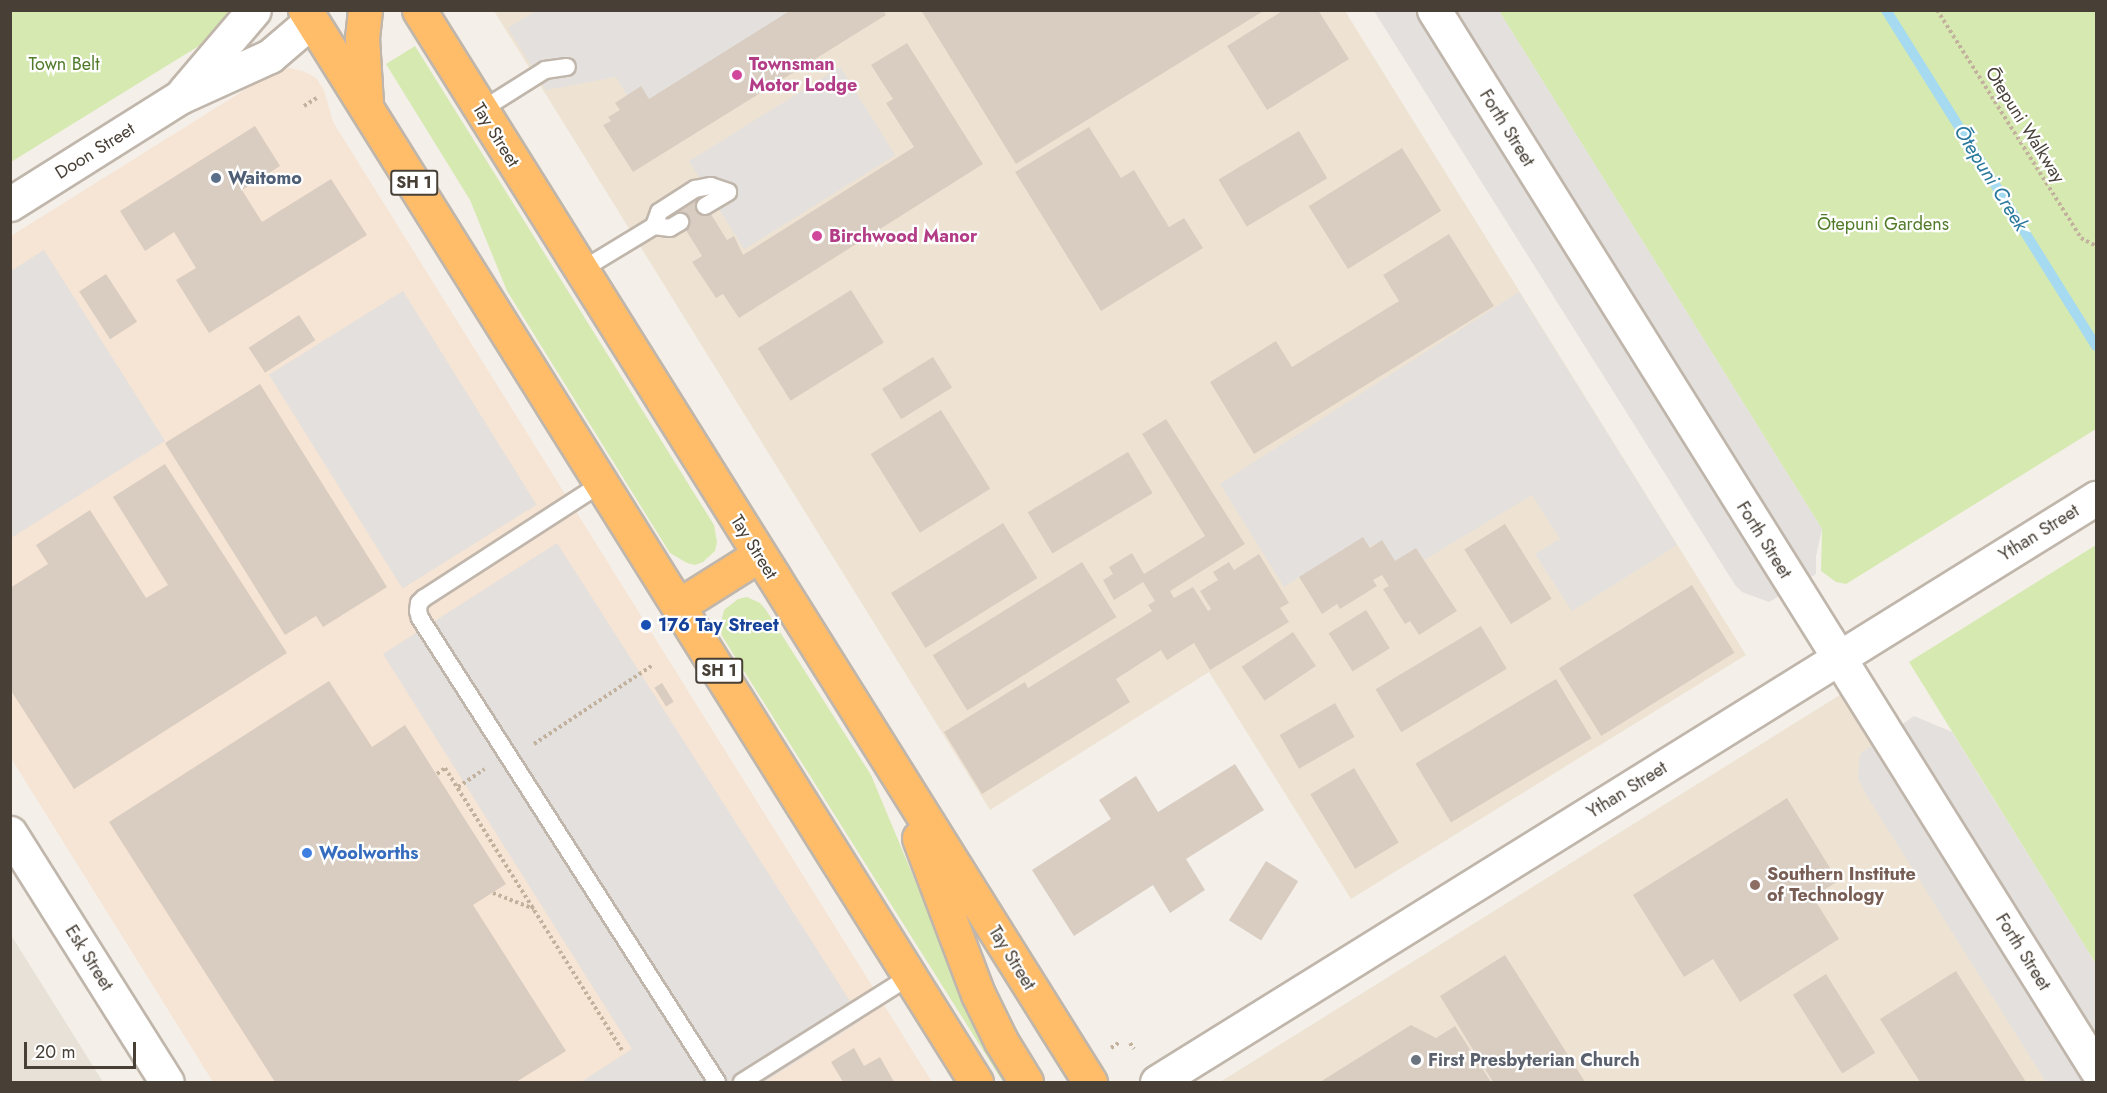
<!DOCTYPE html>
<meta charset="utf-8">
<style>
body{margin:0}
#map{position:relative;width:2107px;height:1093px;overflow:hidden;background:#f4f0e9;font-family:Jost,sans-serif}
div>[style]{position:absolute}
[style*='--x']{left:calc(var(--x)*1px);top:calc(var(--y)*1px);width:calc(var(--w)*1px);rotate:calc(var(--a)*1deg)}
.residential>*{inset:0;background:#e8e1d7}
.commercial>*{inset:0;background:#f6e4d4}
.education>*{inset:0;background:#eee3d3}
.green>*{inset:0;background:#d6e9b1}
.parking>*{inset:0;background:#e3e0dd;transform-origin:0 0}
.stream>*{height:10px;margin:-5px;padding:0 5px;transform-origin:5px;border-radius:5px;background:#a5daf1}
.building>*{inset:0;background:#d9cdc1;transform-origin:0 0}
.path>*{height:4px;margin-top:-2px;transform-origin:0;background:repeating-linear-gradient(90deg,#c2b19c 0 3px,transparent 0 6px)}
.roads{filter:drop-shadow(2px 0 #c0b6ab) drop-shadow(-2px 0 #c0b6ab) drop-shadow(0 2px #c0b6ab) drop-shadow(0 -2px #c0b6ab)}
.lane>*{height:16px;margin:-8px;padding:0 8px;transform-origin:8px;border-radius:8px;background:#fff}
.street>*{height:33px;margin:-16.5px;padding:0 16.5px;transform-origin:16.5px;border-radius:16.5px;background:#fff}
.highway>*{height:33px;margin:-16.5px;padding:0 16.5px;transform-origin:16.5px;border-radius:16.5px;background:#ffbd69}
.dots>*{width:16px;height:16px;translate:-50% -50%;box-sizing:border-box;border:3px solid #fff;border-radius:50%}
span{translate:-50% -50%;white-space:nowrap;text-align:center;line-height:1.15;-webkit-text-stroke:4.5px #fff;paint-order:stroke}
.shield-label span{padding:2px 4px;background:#fff;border:2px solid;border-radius:4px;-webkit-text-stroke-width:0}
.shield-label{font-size:16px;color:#484037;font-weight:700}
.park-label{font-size:18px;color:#517b29}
.hotel-label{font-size:18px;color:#b23c85;font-weight:700}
.left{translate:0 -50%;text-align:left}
.street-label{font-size:18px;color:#484037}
.service-label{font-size:18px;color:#4e5e75;font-weight:700}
.transit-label{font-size:18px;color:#164399;font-weight:700}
.shop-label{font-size:18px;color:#366cbe;font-weight:700}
.education-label{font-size:18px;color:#785e54;font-weight:700}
.worship-label{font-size:18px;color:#5b616d;font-weight:700}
.water-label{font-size:20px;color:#2a799d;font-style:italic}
.frame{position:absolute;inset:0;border:12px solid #484037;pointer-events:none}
.scale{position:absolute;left:24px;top:1042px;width:112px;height:27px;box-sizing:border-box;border:3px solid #484037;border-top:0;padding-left:8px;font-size:18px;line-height:21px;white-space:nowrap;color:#484037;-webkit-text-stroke:4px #fff;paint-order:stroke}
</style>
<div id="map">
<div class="residential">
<div style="clip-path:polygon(10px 935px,11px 935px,103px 1082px,11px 1082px)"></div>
</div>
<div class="commercial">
<div style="clip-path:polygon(289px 68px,303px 71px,316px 78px,324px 90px,333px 122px,932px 1082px,213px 1082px,11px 758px,11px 236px,273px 72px)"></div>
</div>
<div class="education">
<div style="clip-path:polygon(494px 11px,1345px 11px,1746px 655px,1351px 899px,1209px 672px,990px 810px)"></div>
<div style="clip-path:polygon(1851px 688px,2096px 1082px,1220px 1082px)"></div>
</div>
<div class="green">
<div style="clip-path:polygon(11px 11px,231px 11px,236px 23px,11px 162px)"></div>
<div style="clip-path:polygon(1499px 11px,2096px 11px,2096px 429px,1846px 584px,1836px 582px,1821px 571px,1822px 529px)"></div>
<div style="clip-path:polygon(415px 46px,714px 525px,717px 542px,715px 551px,703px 562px,695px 565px,687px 563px,670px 553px,507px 291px,470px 200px,386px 64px)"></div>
<div style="clip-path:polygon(2096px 545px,2096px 964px,1909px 662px)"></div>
<div style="clip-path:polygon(747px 597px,760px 603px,766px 610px,871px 775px,966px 1003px,1008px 1082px,1003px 1082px,722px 636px,720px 626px,724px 610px,738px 599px)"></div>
</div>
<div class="parking">
<div style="clip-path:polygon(536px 11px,791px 11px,649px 99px,641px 86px,627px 95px,616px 77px,546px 90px,508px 28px)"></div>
<div style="clip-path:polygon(1374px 11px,1499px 11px,1822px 529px,1816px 556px,1816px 574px,1769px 602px,1742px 592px,1735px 585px)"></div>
<div style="left:840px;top:67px;width:104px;height:178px;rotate:58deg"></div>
<div style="clip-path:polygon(44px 250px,165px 441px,11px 538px,11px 271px)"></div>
<div style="left:403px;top:291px;width:252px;height:158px;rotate:58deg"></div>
<div style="clip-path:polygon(1519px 292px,1677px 545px,1572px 611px,1535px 554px,1560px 539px,1532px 495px,1424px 560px,1416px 548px,1395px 561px,1382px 541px,1299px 577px,1284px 587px,1220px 484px)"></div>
<div style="clip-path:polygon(557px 543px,862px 1020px,764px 1082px,581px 1082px,632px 1049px,383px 654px)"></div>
<div style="clip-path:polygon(1914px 716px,1952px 732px,2096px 964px,2096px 1082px,2046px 1082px,1867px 796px,1858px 778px,1860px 754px)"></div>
</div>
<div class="stream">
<div style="--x:1886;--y:10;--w:396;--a:58"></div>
</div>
<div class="building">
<div style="clip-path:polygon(791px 10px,883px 10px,886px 15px,633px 172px,603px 125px,611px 121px,608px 117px,620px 110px,615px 103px,641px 86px,649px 99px)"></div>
<div style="clip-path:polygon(921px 10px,1265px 10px,1016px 164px)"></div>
<div style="clip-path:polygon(1284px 10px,1318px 10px,1349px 59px,1267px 110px,1227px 46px)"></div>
<div style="clip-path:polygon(907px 43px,983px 164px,739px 318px,723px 294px,716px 298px,692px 262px,702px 256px,674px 211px,699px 195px,727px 240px,734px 236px,743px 255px,914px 147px,886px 103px,893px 99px,871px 65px)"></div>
<div style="clip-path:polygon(255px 126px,280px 166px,242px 190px,262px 222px,331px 179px,367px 235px,209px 333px,176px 280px,196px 268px,174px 232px,145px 251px,120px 211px)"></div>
<div style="clip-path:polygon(1089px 127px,1121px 178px,1134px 170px,1169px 227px,1184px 218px,1203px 248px,1101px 311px,1015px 172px)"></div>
<div style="left:1299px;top:131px;width:55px;height:94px;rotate:59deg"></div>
<div style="left:1402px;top:148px;width:74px;height:110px;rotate:58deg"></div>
<div style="clip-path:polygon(1449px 234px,1494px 306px,1254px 454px,1210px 382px,1276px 341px,1292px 367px,1399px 301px,1383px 275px)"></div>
<div style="left:106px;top:274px;width:57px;height:32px;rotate:57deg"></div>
<div style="left:851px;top:290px;width:62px;height:110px;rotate:58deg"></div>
<div style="left:299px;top:315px;width:30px;height:60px;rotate:57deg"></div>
<div style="left:933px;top:357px;width:36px;height:60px;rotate:58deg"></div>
<div style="clip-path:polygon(260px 384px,387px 587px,323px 627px,316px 616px,285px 635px,165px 443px)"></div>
<div style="left:941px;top:410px;width:93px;height:83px;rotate:58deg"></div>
<div style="clip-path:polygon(1166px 419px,1245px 544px,1170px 591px,1174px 598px,1193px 587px,1208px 611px,1211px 609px,1200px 591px,1218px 580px,1213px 572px,1229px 562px,1234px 570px,1259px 554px,1289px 603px,1280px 608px,1289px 622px,1210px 670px,1194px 643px,1167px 660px,1161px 650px,1116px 679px,1130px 702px,982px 794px,944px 732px,1025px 682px,1028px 688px,1152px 611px,1148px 605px,1155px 601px,1143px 582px,1114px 600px,1103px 580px,1113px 574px,1109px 567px,1132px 553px,1144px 574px,1205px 536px,1142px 434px)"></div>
<div style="left:1128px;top:452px;width:48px;height:117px;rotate:59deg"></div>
<div style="clip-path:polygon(165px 464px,287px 653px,74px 789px,10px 689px,10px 588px,48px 564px,36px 545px,90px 510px,146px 598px,168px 585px,113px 497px)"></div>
<div style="left:1003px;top:523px;width:65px;height:132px;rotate:58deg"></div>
<div style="left:1505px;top:524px;width:88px;height:48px;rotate:58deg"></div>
<div style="clip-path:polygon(1363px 537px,1370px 548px,1382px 540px,1395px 561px,1416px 548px,1457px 611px,1419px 635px,1410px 621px,1405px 624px,1383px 589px,1389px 586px,1382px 575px,1373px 580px,1377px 586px,1340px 609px,1337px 604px,1322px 614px,1299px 577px)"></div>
<div style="left:1082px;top:562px;width:65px;height:176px;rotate:58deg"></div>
<div style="left:1692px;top:585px;width:80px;height:157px;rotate:58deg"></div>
<div style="left:1366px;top:610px;width:45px;height:44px;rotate:58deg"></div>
<div style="left:1481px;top:626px;width:50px;height:123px;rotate:59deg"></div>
<div style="left:1293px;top:632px;width:41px;height:62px;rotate:56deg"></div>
<div style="left:1556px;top:679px;width:69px;height:164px;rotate:59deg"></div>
<div style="clip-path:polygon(329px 681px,372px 747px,405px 725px,506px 884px,473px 905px,566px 1051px,516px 1082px,275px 1082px,109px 822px)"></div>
<div style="left:662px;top:683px;width:22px;height:9px;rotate:58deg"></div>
<div style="left:1335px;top:703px;width:39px;height:64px;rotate:60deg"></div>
<div style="clip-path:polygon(1235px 764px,1264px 810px,1186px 859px,1205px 890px,1170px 913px,1153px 885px,1074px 936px,1032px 870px,1111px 819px,1099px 800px,1136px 776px,1158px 812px)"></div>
<div style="left:1354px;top:768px;width:87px;height:51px;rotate:59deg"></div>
<div style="clip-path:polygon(1787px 798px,1838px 881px,1813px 897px,1839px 939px,1740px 1002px,1713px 959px,1684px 977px,1633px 895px)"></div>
<div style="left:1266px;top:861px;width:38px;height:70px;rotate:32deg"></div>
<div style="clip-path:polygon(1505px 955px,1585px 1082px,1493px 1082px,1440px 996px)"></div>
<div style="clip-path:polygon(1956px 971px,2026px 1082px,1920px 1082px,1880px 1019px)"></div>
<div style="left:1826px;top:974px;width:93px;height:39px;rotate:58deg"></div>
<div style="clip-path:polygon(1411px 1025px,1436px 1038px,1455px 1026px,1491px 1082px,1320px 1082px)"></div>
<div style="clip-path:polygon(854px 1048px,864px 1066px,880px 1057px,894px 1082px,843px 1082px,831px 1062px)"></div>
</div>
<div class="path">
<div style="--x:1937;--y:10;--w:270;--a:57.7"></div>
<div style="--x:2081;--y:238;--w:17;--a:28"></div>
<div style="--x:304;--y:106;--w:15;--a:-32"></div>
<div style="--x:534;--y:744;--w:143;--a:-33.6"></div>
<div style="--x:437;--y:774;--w:10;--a:-37"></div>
<div style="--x:445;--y:768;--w:333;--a:57.9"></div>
<div style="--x:458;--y:787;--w:32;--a:-34"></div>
<div style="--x:493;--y:893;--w:44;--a:21.3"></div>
<div style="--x:1130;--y:1043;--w:7;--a:56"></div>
<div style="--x:1111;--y:1048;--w:11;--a:-34"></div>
</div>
<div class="roads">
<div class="lane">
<div style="--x:480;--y:111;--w:77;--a:-32.2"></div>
<div style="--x:545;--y:70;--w:22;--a:-8"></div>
<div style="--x:705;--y:206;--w:27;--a:-31"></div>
<div style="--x:654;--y:226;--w:15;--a:-70"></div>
<div style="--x:659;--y:212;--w:43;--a:-32.6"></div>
<div style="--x:695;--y:189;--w:16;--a:-11"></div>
<div style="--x:711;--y:186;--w:18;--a:19"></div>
<div style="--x:580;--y:271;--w:87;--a:-31.3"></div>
<div style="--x:654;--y:226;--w:16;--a:7"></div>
<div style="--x:670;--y:228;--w:12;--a:-31"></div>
<div style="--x:602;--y:483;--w:212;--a:147.1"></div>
<div style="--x:424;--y:598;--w:7;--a:135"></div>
<div style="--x:419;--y:603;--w:8;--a:97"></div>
<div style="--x:418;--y:611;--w:7;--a:74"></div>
<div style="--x:420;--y:618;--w:551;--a:57.38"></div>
<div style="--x:742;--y:1082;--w:199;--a:-32.2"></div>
</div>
<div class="street">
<div style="--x:1434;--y:10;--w:1249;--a:57.99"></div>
<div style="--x:185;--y:91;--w:106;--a:-49.6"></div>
<div style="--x:10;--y:204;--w:201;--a:-32.2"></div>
<div style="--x:180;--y:97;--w:99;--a:-24.5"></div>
<div style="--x:270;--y:56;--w:54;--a:-40.5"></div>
<div style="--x:10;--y:833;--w:294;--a:57.8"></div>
<div style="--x:1157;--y:1082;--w:1106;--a:-31.88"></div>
</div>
<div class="highway">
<div style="--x:305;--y:10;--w:1265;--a:57.96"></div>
<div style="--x:365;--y:10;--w:28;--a:96"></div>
<div style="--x:362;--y:38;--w:65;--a:86.5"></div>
<div style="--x:419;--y:10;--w:1265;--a:57.96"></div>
<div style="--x:678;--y:606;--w:96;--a:-32.2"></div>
<div style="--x:919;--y:838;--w:167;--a:69.3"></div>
<div style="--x:978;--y:994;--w:52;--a:63.9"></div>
<div style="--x:1001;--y:1041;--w:48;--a:58.6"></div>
</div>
</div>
<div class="dots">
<div style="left:737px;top:75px;background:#d1479c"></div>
<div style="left:216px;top:178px;background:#5c6f8a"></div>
<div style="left:817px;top:236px;background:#d1479c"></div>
<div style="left:646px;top:625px;background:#1a4fb4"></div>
<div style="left:307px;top:853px;background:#3f7fe0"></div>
<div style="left:1755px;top:885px;background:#8d6e63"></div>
<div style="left:1416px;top:1060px;background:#6b7280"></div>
</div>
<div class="shield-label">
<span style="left:414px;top:183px">SH 1</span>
<span style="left:719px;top:671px">SH 1</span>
</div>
<div class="park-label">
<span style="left:64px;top:64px">Town Belt</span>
<span style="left:1883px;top:224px">Ōtepuni Gardens</span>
</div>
<div class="hotel-label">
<span class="left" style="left:749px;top:75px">Townsman<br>Motor Lodge</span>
<span class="left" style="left:829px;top:236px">Birchwood Manor</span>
</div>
<div class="street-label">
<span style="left:2025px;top:125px;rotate:58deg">Ōtepuni Walkway</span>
<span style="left:1507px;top:128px;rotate:58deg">Forth Street</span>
<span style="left:496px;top:135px;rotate:58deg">Tay Street</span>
<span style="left:95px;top:151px;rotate:-32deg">Doon Street</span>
<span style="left:2039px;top:533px;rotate:-32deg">Ythan Street</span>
<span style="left:1764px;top:540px;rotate:58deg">Forth Street</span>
<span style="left:754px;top:547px;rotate:58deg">Tay Street</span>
<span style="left:1627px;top:790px;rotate:-32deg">Ythan Street</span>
<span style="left:2023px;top:952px;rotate:58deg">Forth Street</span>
<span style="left:89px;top:958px;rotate:58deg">Esk Street</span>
<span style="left:1012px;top:958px;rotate:58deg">Tay Street</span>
</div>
<div class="service-label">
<span class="left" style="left:228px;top:178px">Waitomo</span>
</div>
<div class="transit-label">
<span class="left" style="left:658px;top:625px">176 Tay Street</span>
</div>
<div class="shop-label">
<span class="left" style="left:319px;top:853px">Woolworths</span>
</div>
<div class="education-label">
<span class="left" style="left:1767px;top:885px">Southern Institute<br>of Technology</span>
</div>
<div class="worship-label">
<span class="left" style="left:1428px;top:1060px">First Presbyterian Church</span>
</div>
<div class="water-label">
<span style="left:1991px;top:178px;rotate:58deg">Ōtepuni Creek</span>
</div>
<div class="frame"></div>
<div class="scale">20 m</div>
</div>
